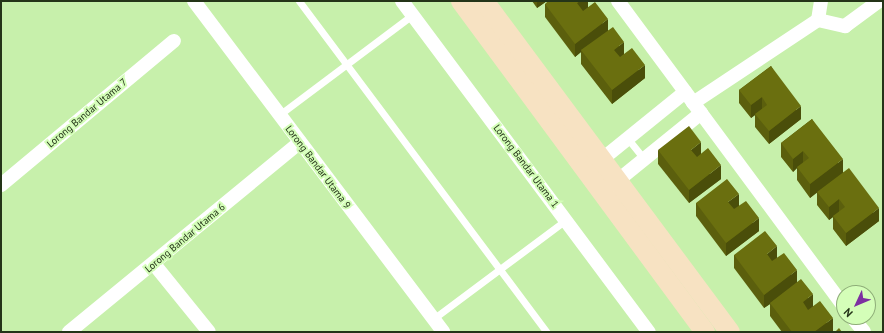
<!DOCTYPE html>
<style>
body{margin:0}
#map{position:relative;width:884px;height:333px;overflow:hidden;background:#c7f0ab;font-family:"PT Sans",sans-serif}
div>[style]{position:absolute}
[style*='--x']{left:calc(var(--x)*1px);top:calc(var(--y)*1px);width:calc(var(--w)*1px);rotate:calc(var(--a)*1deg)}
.lane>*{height:7px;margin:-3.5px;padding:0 3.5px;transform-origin:3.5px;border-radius:3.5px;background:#fff}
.street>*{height:14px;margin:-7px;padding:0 7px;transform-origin:7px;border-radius:7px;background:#fff}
.secondary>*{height:20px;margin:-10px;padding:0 10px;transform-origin:10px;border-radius:10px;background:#f7e2c2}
.wall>*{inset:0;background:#5b5f0d}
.shaded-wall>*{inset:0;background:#4a4e0a}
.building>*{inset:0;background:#6a6f0f}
span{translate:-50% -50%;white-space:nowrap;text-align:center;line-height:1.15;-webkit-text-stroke:4px #d4feb8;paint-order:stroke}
.street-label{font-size:10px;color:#243418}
.frame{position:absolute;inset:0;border:2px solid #243418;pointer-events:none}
.north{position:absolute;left:836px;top:285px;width:40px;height:40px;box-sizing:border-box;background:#d4feb8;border:1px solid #8ead78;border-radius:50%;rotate:226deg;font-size:11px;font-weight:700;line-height:16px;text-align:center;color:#243418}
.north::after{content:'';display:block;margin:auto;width:14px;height:18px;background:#7d30a1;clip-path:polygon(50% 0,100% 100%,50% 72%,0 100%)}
</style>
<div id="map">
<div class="lane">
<div style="--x:299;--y:1;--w:414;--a:53.2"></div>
<div style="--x:279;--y:115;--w:166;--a:-36.9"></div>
<div style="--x:628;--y:139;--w:26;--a:51"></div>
<div style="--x:433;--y:319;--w:166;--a:-36.7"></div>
</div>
<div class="street">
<div style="--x:194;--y:1;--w:414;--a:53"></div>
<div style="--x:402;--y:1;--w:413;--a:53.3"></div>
<div style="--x:618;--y:1;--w:380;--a:53.5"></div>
<div style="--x:818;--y:20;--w:28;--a:13"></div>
<div style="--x:845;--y:26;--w:42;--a:-36.3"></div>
<div style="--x:693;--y:103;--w:150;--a:-33.6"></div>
<div style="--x:818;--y:20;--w:19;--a:-81"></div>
<div style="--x:595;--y:165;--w:116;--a:-39"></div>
<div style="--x:1;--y:185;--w:225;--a:-39.8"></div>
<div style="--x:611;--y:186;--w:116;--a:-39"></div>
<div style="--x:154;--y:264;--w:87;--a:51"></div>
<div style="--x:852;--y:317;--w:19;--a:51"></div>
<div style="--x:69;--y:332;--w:299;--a:-39.4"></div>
</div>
<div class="secondary">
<div style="--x:461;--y:1;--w:411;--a:53.6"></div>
<div style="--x:484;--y:1;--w:412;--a:53.4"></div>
</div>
<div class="wall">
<div style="clip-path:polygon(532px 1px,547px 1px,537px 8px)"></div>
<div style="clip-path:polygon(588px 1px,588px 7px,608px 30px,624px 54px,645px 78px,612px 104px,581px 64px,581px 52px,575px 57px,545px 17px,545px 4px)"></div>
<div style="clip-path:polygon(771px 66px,801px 119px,769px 144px,755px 127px,755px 115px,751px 118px,739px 103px,739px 90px)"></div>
<div style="clip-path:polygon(812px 119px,843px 172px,879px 221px,846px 246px,833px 229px,833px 217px,829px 220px,817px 205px,817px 192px,810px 198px,797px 180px,797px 168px,793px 172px,781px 157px,781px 143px)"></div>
<div style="clip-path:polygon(658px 150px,721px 179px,689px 203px,658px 164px)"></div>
<div style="clip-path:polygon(696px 203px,739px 206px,759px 231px,726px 256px,696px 216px)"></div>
<div style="clip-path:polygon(734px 255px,777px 258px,797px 282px,813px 306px,833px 331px,832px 332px,782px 332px,770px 316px,770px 304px,764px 308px,734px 268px)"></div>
</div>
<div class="shaded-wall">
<div style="clip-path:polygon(537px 1px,547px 1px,537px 8px)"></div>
<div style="clip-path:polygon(580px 1px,588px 1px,588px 9px,577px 16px,577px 3px)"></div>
<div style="clip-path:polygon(608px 19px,608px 32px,581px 50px,581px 52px,575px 57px,575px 44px)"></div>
<div style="clip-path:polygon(624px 42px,624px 55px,614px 63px,614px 50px)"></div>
<div style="clip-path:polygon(645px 65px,645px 78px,612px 104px,612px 90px)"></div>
<div style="clip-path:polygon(762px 97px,762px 111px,755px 114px,755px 115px,751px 118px,751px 105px)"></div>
<div style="clip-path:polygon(801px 106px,801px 119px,769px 144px,769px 131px)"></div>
<div style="clip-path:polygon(701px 142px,701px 155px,691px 163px,691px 150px)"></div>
<div style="clip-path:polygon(803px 151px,803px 164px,797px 167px,797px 168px,793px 172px,793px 159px)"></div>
<div style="clip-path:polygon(843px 159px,843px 173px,810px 198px,810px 184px)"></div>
<div style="clip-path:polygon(721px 165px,721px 179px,689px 203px,689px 190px)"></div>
<div style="clip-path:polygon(739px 194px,739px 207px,728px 215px,728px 202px)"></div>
<div style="clip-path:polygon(839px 199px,839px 213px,833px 216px,833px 217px,829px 220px,829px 207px)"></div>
<div style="clip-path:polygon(879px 208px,879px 221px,846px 246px,846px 233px)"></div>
<div style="clip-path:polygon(759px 218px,759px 231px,726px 256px,726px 243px)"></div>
<div style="clip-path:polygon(777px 246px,777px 259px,767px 267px,767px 254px)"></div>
<div style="clip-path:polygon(797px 270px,797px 283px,770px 303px,770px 304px,764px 308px,764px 295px)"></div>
<div style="clip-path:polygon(813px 294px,813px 307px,803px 315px,803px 302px)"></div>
<div style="clip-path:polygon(833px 318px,833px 331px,832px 332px,814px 332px)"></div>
</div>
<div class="building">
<div style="clip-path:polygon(548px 1px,580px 1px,577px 3px,583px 11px,595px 2px,608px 19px,575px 44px,545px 4px)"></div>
<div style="clip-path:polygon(613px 27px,624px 42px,614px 50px,620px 57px,632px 48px,645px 65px,612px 90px,581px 50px)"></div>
<div style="clip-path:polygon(771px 66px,801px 106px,769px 131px,755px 114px,767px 105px,762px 97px,751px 105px,739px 90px)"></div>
<div style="clip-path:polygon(812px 119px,843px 159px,810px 184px,797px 167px,809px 158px,803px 151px,793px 159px,781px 143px)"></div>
<div style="clip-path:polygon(689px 126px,701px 142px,691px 150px,697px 157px,708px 148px,721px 165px,689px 190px,658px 150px)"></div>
<div style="clip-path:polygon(849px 168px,879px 208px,846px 233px,833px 216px,845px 207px,839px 199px,829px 207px,817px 192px)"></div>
<div style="clip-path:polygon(727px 179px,739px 194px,728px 202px,734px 209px,746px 201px,759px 218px,726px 243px,696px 203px)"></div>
<div style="clip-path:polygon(765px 231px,777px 246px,767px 254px,772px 261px,784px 253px,797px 270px,764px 295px,734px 255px)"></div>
<div style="clip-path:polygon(801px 279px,813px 294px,803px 302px,808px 310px,820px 301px,833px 318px,814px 332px,792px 332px,770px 303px)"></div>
<div style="clip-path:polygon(839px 328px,842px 332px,835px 332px)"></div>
</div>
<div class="street-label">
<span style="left:87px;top:113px;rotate:-40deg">Lorong Bandar Utama 7</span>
<span style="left:526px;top:166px;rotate:53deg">Lorong Bandar Utama 1</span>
<span style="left:318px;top:167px;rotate:53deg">Lorong Bandar Utama 9</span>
<span style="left:185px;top:238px;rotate:-40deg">Lorong Bandar Utama 6</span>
</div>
<div class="frame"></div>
<div class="north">N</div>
</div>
